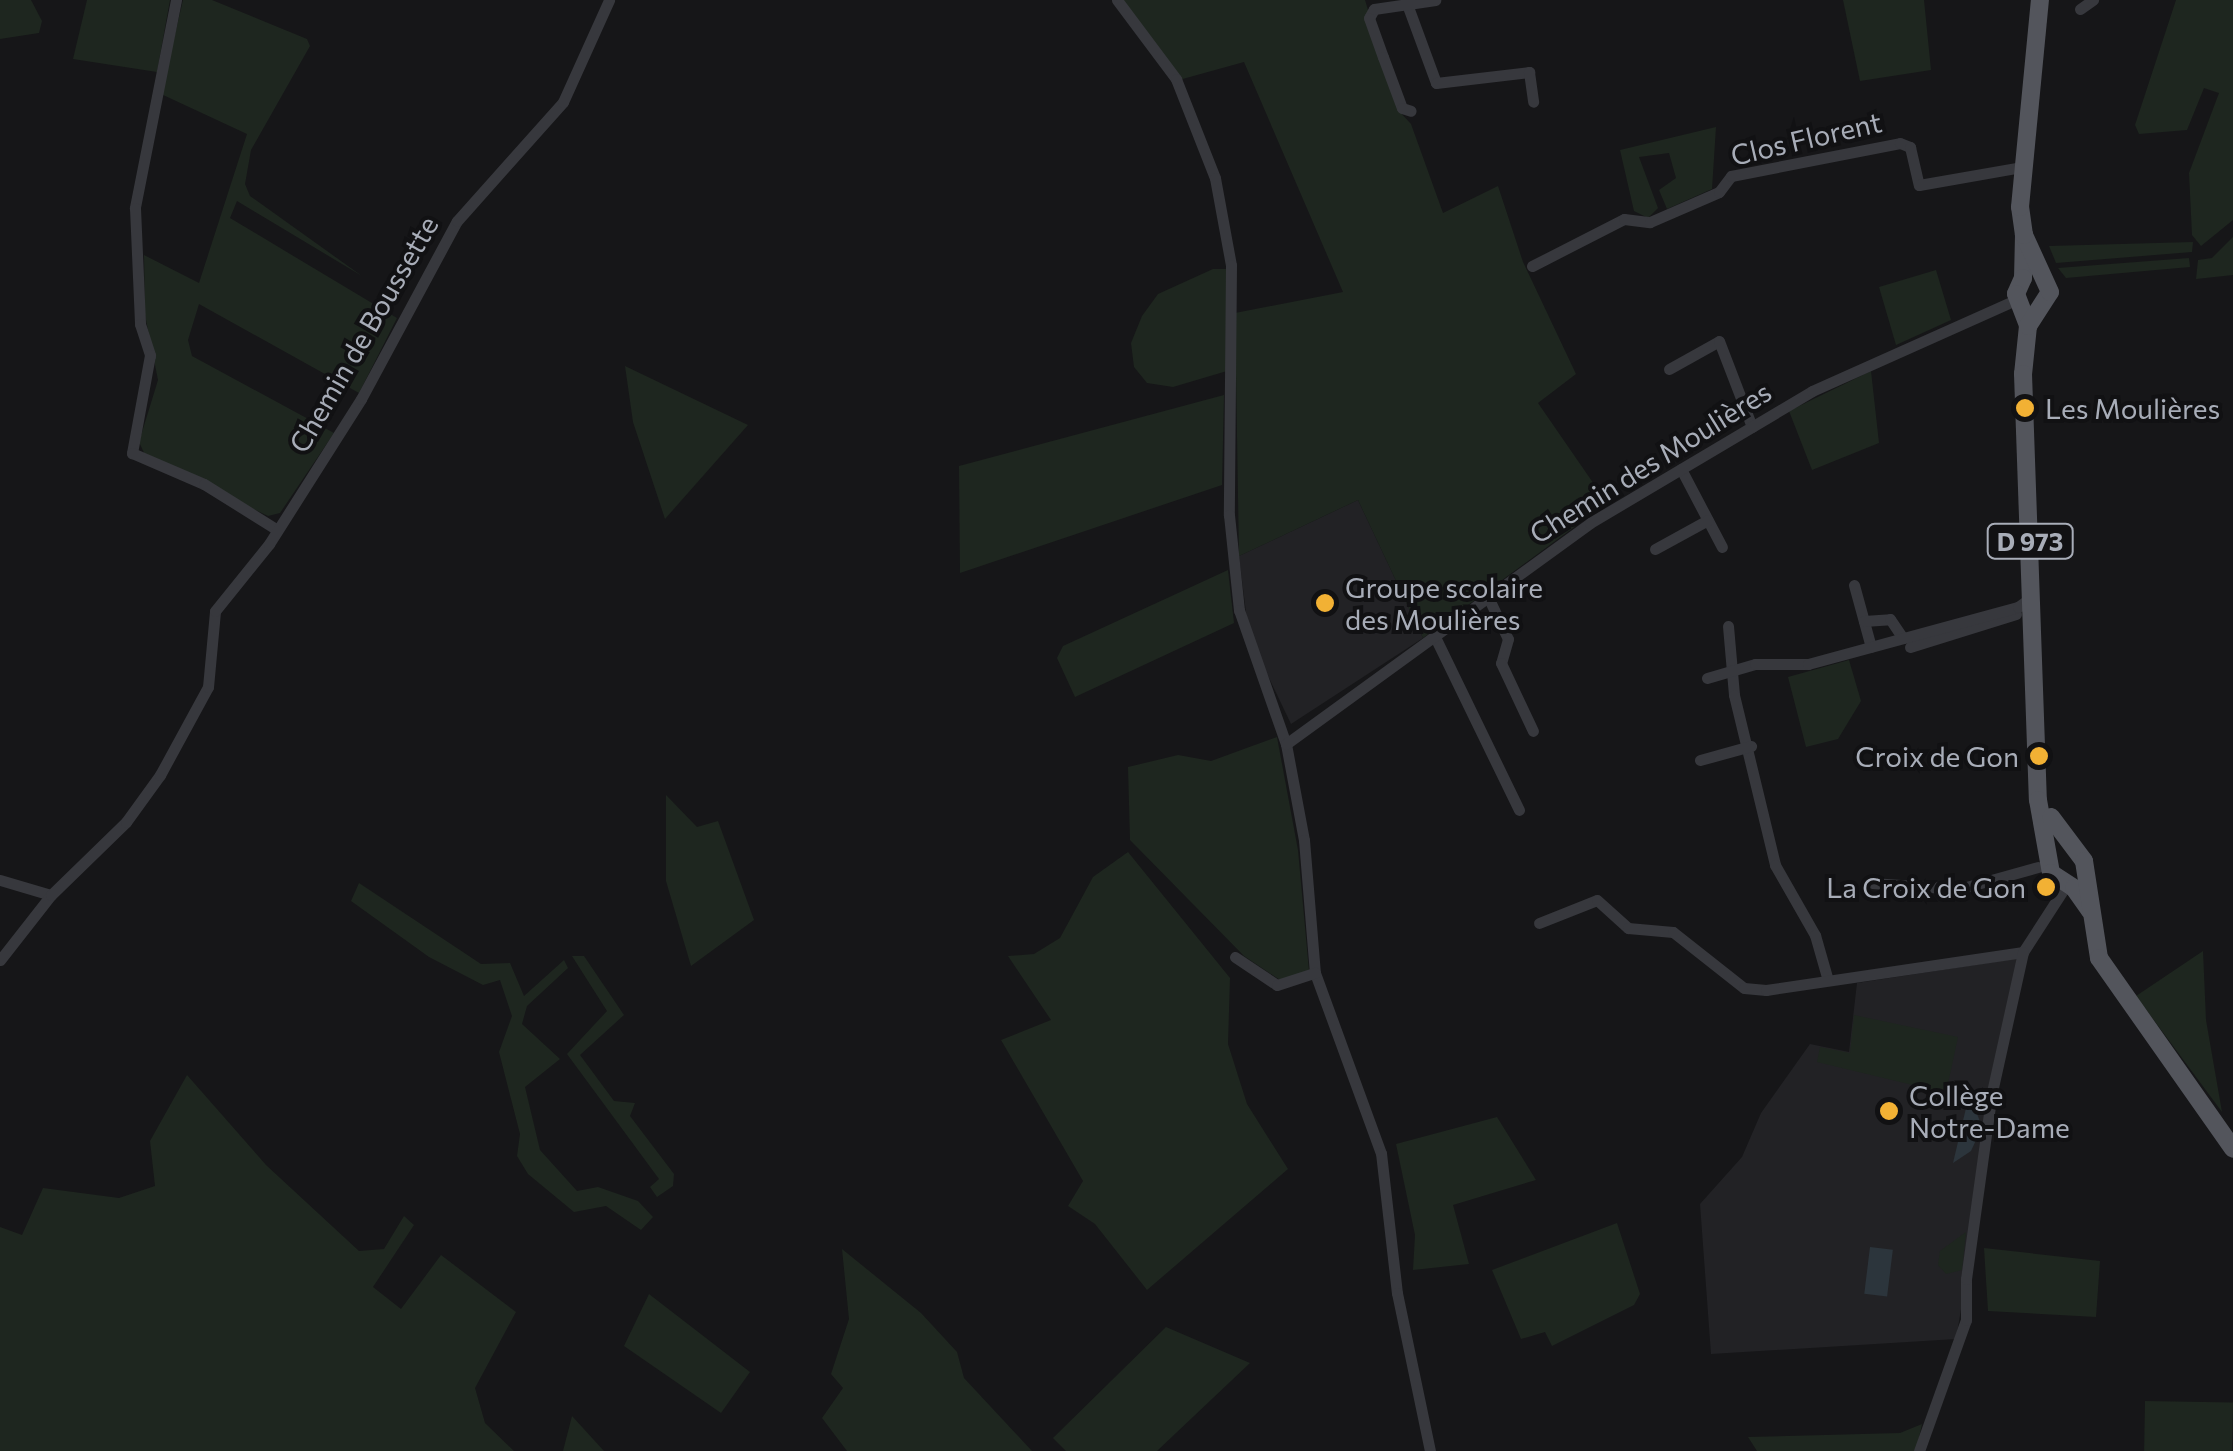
<!DOCTYPE html>
<meta charset="utf-8">
<style>
body{margin:0}
#map{position:relative;width:2233px;height:1451px;overflow:hidden;background:#161618;font-family:Commissioner,sans-serif}
div>[style]{position:absolute}
[style*='--x']{left:calc(var(--x)*1px);top:calc(var(--y)*1px);width:calc(var(--w)*1px);rotate:calc(var(--a)*1deg)}
.built>*{inset:0;background:#222225}
.green>*{inset:0;background:#1e261f;transform-origin:0 0}
.water>*{inset:0;background:#2c353c;transform-origin:0 0}
.minor>*{height:11px;margin:-5.5px;padding:0 5.5px;transform-origin:5.5px;border-radius:5.5px;background:#37383d}
.primary>*{height:18px;margin:-9px;padding:0 9px;transform-origin:9px;border-radius:9px;background:#53555c}
.dots>*{width:28px;height:28px;translate:-50% -50%;box-sizing:border-box;border:5px solid #111113;border-radius:50%}
span{translate:-50% -50%;white-space:nowrap;text-align:center;line-height:1.15;-webkit-text-stroke:8px #111113;paint-order:stroke}
.shield-label span{padding:2px 8px;background:#111113;border:2px solid;border-radius:8px;-webkit-text-stroke-width:0}
.shield-label{font-size:25px;color:#a8adb8;font-weight:700}
.street-label{font-size:28px;color:#a8adb8}
.poi-label{font-size:28px;color:#a8adb8}
.left{translate:0 -50%;text-align:left}
.right{translate:-100% -50%;text-align:right}
</style>
<div id="map">
<div class="built">
<div style="clip-path:polygon(1358px 500px,1423px 638px,1291px 724px,1249px 636px,1239px 556px)"></div>
<div style="clip-path:polygon(2020px 958px,1956px 1339px,1711px 1354px,1700px 1204px,1742px 1157px,1761px 1113px,1810px 1044px,1849px 1052px,1857px 983px)"></div>
</div>
<div class="green">
<div style="clip-path:polygon(0 0,31px 0,42px 21px,39px 33px,0 39px)"></div>
<div style="clip-path:polygon(87px 0,170px 0,157px 72px,73px 59px)"></div>
<div style="clip-path:polygon(183px 0,212px 0,307px 39px,310px 46px,251px 150px,245px 184px,250px 196px,362px 276px,237px 201px,230px 218px,397px 318px,359px 393px,199px 304px,188px 340px,192px 356px,334px 433px,280px 513px,268px 516px,146px 457px,139px 442px,158px 380px,145px 315px,144px 255px,199px 283px,247px 134px,161px 94px)"></div>
<div style="clip-path:polygon(1122px 0,1365px 0,1399px 111px,1411px 124px,1443px 213px,1498px 186px,1523px 262px,1576px 374px,1538px 403px,1607px 503px,1423px 638px,1358px 500px,1239px 556px,1235px 313px,1343px 292px,1244px 62px,1179px 80px)"></div>
<div style="clip-path:polygon(1843px 0,1924px 0,1931px 70px,1860px 81px)"></div>
<div style="clip-path:polygon(2176px 0,2233px 0,2233px 220px,2201px 246px,2192px 235px,2189px 173px,2219px 93px,2204px 88px,2187px 130px,2139px 134px,2135px 125px)"></div>
<div style="clip-path:polygon(1716px 127px,1712px 189px,1667px 209px,1659px 190px,1676px 178px,1669px 153px,1639px 157px,1658px 208px,1648px 218px,1634px 211px,1620px 150px)"></div>
<div style="clip-path:polygon(2233px 237px,2233px 275px,2196px 279px,2198px 260px,2212px 258px)"></div>
<div style="clip-path:polygon(2193px 242px,2192px 252px,2056px 263px,2049px 246px)"></div>
<div style="clip-path:polygon(2189px 258px,2190px 267px,2066px 278px,2058px 268px)"></div>
<div style="clip-path:polygon(1213px 269px,1226px 269px,1227px 371px,1173px 387px,1147px 383px,1134px 367px,1131px 343px,1142px 316px,1158px 294px)"></div>
<div style="clip-path:polygon(1936px 270px,1951px 320px,1896px 345px,1879px 287px)"></div>
<div style="clip-path:polygon(625px 366px,748px 425px,665px 519px,633px 422px)"></div>
<div style="clip-path:polygon(1871px 371px,1879px 443px,1812px 470px,1789px 411px)"></div>
<div style="clip-path:polygon(1224px 395px,1222px 485px,960px 573px,959px 466px)"></div>
<div style="clip-path:polygon(1228px 570px,1234px 623px,1075px 697px,1057px 658px,1063px 646px)"></div>
<div style="clip-path:polygon(1849px 660px,1861px 701px,1838px 739px,1806px 747px,1788px 677px)"></div>
<div style="clip-path:polygon(1277px 737px,1298px 850px,1309px 971px,1280px 980px,1244px 956px,1130px 840px,1128px 767px,1178px 755px,1211px 761px)"></div>
<div style="clip-path:polygon(666px 795px,697px 827px,718px 821px,754px 920px,691px 966px,666px 881px)"></div>
<div style="clip-path:polygon(1128px 852px,1230px 978px,1228px 1044px,1247px 1104px,1288px 1169px,1147px 1290px,1095px 1224px,1068px 1206px,1083px 1181px,1001px 1040px,1051px 1020px,1008px 956px,1034px 954px,1060px 938px,1093px 877px)"></div>
<div style="clip-path:polygon(359px 883px,481px 964px,510px 963px,524px 996px,564px 960px,568px 968px,527px 1006px,522px 1024px,560px 1059px,525px 1087px,540px 1150px,577px 1191px,598px 1187px,638px 1201px,653px 1217px,641px 1230px,606px 1206px,574px 1212px,528px 1174px,517px 1156px,520px 1134px,499px 1052px,512px 1016px,500px 980px,483px 985px,429px 957px,351px 901px)"></div>
<div style="clip-path:polygon(2203px 951px,2206px 1020px,2222px 1112px,2136px 996px)"></div>
<div style="clip-path:polygon(572px 956px,584px 956px,624px 1015px,580px 1055px,614px 1101px,635px 1103px,630px 1116px,674px 1174px,673px 1186px,657px 1197px,650px 1187px,659px 1179px,567px 1054px,607px 1011px)"></div>
<div style="clip-path:polygon(1854px 1015px,1958px 1037px,1946px 1093px,1817px 1062px,1820px 1047px,1850px 1053px)"></div>
<div style="clip-path:polygon(187px 1075px,266px 1165px,359px 1251px,384px 1249px,404px 1216px,414px 1225px,373px 1287px,401px 1309px,441px 1255px,516px 1312px,475px 1388px,485px 1423px,514px 1451px,0 1451px,0 1227px,22px 1235px,43px 1188px,119px 1198px,155px 1186px,150px 1141px)"></div>
<div style="clip-path:polygon(1497px 1117px,1536px 1180px,1453px 1205px,1469px 1264px,1413px 1270px,1415px 1235px,1396px 1144px)"></div>
<div style="clip-path:polygon(1617px 1223px,1640px 1294px,1634px 1305px,1552px 1346px,1545px 1332px,1521px 1339px,1492px 1270px)"></div>
<div style="clip-path:polygon(1966px 1232px,1962px 1270px,1946px 1274px,1938px 1265px,1940px 1251px)"></div>
<div style="clip-path:polygon(1984px 1248px,2100px 1261px,2096px 1317px,1988px 1311px)"></div>
<div style="clip-path:polygon(842px 1249px,921px 1313px,957px 1352px,964px 1378px,1032px 1451px,847px 1451px,822px 1418px,843px 1388px,831px 1374px,849px 1319px)"></div>
<div style="clip-path:polygon(649px 1294px,750px 1372px,721px 1413px,624px 1346px)"></div>
<div style="clip-path:polygon(1166px 1327px,1250px 1363px,1157px 1451px,1066px 1451px,1053px 1438px)"></div>
<div style="left:2145px;top:1401px;width:88px;height:50px;rotate:1deg"></div>
<div style="clip-path:polygon(572px 1416px,604px 1451px,563px 1451px)"></div>
<div style="clip-path:polygon(1922px 1424px,1916px 1451px,1757px 1451px,1748px 1437px,1900px 1433px)"></div>
</div>
<div class="water">
<div style="clip-path:polygon(1966px 1108px,1976px 1111px,1982px 1127px,1971px 1151px,1953px 1163px)"></div>
<div style="left:1870px;top:1247px;width:23px;height:47px;rotate:7deg"></div>
</div>
<div class="minor">
<div style="--x:176;--y:0;--w:212;--a:101.2"></div>
<div style="--x:135;--y:208;--w:116;--a:87.5"></div>
<div style="--x:140;--y:324;--w:33;--a:72"></div>
<div style="--x:150;--y:355;--w:100;--a:100.4"></div>
<div style="--x:132;--y:453;--w:78;--a:23.3"></div>
<div style="--x:204;--y:484;--w:85;--a:32"></div>
<div style="--x:1117;--y:0;--w:99;--a:53.2"></div>
<div style="--x:1176;--y:79;--w:106;--a:68.5"></div>
<div style="--x:1215;--y:178;--w:88;--a:79.6"></div>
<div style="--x:1231;--y:265;--w:250;--a:90.5"></div>
<div style="--x:1229;--y:515;--w:96;--a:84"></div>
<div style="--x:1239;--y:610;--w:142;--a:70.7"></div>
<div style="--x:1286;--y:744;--w:98;--a:79.4"></div>
<div style="--x:1304;--y:840;--w:133;--a:85.3"></div>
<div style="--x:1315;--y:973;--w:192;--a:69.9"></div>
<div style="--x:1381;--y:1153;--w:141;--a:83.5"></div>
<div style="--x:1397;--y:1293;--w:161;--a:78.2"></div>
<div style="--x:1407;--y:4;--w:84;--a:69.8"></div>
<div style="--x:1436;--y:83;--w:94;--a:-6.7"></div>
<div style="--x:1529;--y:72;--w:30;--a:82"></div>
<div style="--x:1374;--y:9;--w:10;--a:119"></div>
<div style="--x:1369;--y:18;--w:41;--a:70.3"></div>
<div style="--x:1383;--y:57;--w:54;--a:69.6"></div>
<div style="--x:1402;--y:108;--w:9;--a:18"></div>
<div style="--x:1374;--y:9;--w:62;--a:-8.4"></div>
<div style="--x:2080;--y:9;--w:16;--a:-35"></div>
<div style="--x:1532;--y:266;--w:103;--a:-27.1"></div>
<div style="--x:1624;--y:219;--w:26;--a:7"></div>
<div style="--x:1650;--y:222;--w:75;--a:-23.5"></div>
<div style="--x:1719;--y:192;--w:20;--a:-53"></div>
<div style="--x:1731;--y:176;--w:172;--a:-11"></div>
<div style="--x:1900;--y:143;--w:11;--a:22"></div>
<div style="--x:1910;--y:147;--w:39;--a:77"></div>
<div style="--x:1919;--y:185;--w:105;--a:-9.9"></div>
<div style="--x:1669;--y:369;--w:57;--a:-29.2"></div>
<div style="--x:1719;--y:341;--w:92;--a:69"></div>
<div style="--x:1681;--y:469;--w:88;--a:62.3"></div>
<div style="--x:1655;--y:549;--w:60;--a:-28.7"></div>
<div style="--x:1854;--y:585;--w:64;--a:74.7"></div>
<div style="--x:1489;--y:599;--w:44;--a:64.6"></div>
<div style="--x:1508;--y:639;--w:25;--a:106"></div>
<div style="--x:1501;--y:663;--w:75;--a:64.8"></div>
<div style="--x:1864;--y:621;--w:26;--a:-4"></div>
<div style="--x:1890;--y:619;--w:23;--a:56"></div>
<div style="--x:1728;--y:626;--w:69;--a:85"></div>
<div style="--x:1734;--y:695;--w:175;--a:76.4"></div>
<div style="--x:1775;--y:865;--w:81;--a:60.3"></div>
<div style="--x:1815;--y:935;--w:44;--a:74.1"></div>
<div style="--x:1436;--y:639;--w:190;--a:64.1"></div>
<div style="--x:1910;--y:647;--w:111;--a:-17.3"></div>
<div style="--x:1707;--y:678;--w:50;--a:-16.3"></div>
<div style="--x:1755;--y:664;--w:53;--a:0"></div>
<div style="--x:1808;--y:664;--w:218;--a:-15.2"></div>
<div style="--x:2018;--y:607;--w:17;--a:-36"></div>
<div style="--x:1286;--y:744;--w:376;--a:-36"></div>
<div style="--x:1590;--y:523;--w:258;--a:-30.7"></div>
<div style="--x:1812;--y:391;--w:226;--a:-24.1"></div>
<div style="--x:1700;--y:760;--w:53;--a:-15.4"></div>
<div style="--x:0;--y:880;--w:53;--a:16.4"></div>
<div style="--x:1872;--y:883;--w:87;--a:3.9"></div>
<div style="--x:1959;--y:889;--w:82;--a:-15.6"></div>
<div style="--x:1539;--y:923;--w:62;--a:-21.6"></div>
<div style="--x:1597;--y:900;--w:42;--a:42.1"></div>
<div style="--x:1628;--y:928;--w:45;--a:5.1"></div>
<div style="--x:1673;--y:932;--w:90;--a:38.3"></div>
<div style="--x:1744;--y:988;--w:22;--a:5"></div>
<div style="--x:1766;--y:990;--w:260;--a:-8.4"></div>
<div style="--x:2023;--y:952;--w:81;--a:-57.1"></div>
<div style="--x:1235;--y:957;--w:50;--a:33.7"></div>
<div style="--x:1277;--y:985;--w:40;--a:-18"></div>
<div style="--x:0;--y:960;--w:83;--a:-51.9"></div>
<div style="--x:51;--y:895;--w:105;--a:-44.2"></div>
<div style="--x:126;--y:822;--w:58;--a:-54.1"></div>
<div style="--x:160;--y:775;--w:100;--a:-61.4"></div>
<div style="--x:208;--y:687;--w:76;--a:-84.7"></div>
<div style="--x:215;--y:611;--w:86;--a:-51.1"></div>
<div style="--x:269;--y:544;--w:172;--a:-57.6"></div>
<div style="--x:361;--y:399;--w:202;--a:-61.7"></div>
<div style="--x:457;--y:221;--w:159;--a:-48.3"></div>
<div style="--x:563;--y:102;--w:112;--a:-65.7"></div>
<div style="--x:1919;--y:1451;--w:139;--a:-70.3"></div>
<div style="--x:1966;--y:1320;--w:41;--a:-90"></div>
<div style="--x:1966;--y:1279;--w:189;--a:-82.1"></div>
<div style="--x:1992;--y:1092;--w:143;--a:-77.5"></div>
</div>
<div class="primary">
<div style="--x:2024;--y:235;--w:43;--a:91.3"></div>
<div style="--x:2023;--y:278;--w:17;--a:114"></div>
<div style="--x:2016;--y:294;--w:34;--a:69"></div>
<div style="--x:2028;--y:326;--w:48;--a:95.9"></div>
<div style="--x:2023;--y:374;--w:426;--a:88"></div>
<div style="--x:2038;--y:800;--w:74;--a:79.9"></div>
<div style="--x:2051;--y:873;--w:27;--a:33"></div>
<div style="--x:2074;--y:888;--w:28;--a:55"></div>
<div style="--x:2028;--y:326;--w:40;--a:-57.1"></div>
<div style="--x:2050;--y:292;--w:63;--a:-114.5"></div>
<div style="--x:2024;--y:235;--w:28;--a:-98"></div>
<div style="--x:2020;--y:207;--w:208;--a:-84.5"></div>
<div style="--x:2051;--y:817;--w:55;--a:53.1"></div>
<div style="--x:2084;--y:861;--w:98;--a:81.2"></div>
<div style="--x:2099;--y:958;--w:233;--a:54.9"></div>
</div>
<div class="dots">
<div style="left:2025px;top:408px;background:#f2b134"></div>
<div style="left:1325px;top:603px;background:#f2b134"></div>
<div style="left:2039px;top:756px;background:#f2b134"></div>
<div style="left:2046px;top:887px;background:#f2b134"></div>
<div style="left:1889px;top:1111px;background:#f2b134"></div>
</div>
<div class="shield-label">
<span style="left:2030px;top:541px">D 973</span>
</div>
<div class="street-label">
<span style="left:1806px;top:138px;rotate:-13deg">Clos Florent</span>
<span style="left:363px;top:334px;rotate:-60deg">Chemin de Boussette</span>
<span style="left:1650px;top:462px;rotate:-32deg">Chemin des Moulières</span>
</div>
<div class="poi-label">
<span class="left" style="left:2045px;top:408px">Les Moulières</span>
<span class="left" style="left:1345px;top:603px">Groupe scolaire<br>des Moulières</span>
<span class="right" style="left:2019px;top:756px">Croix de Gon</span>
<span class="right" style="left:2026px;top:887px">La Croix de Gon</span>
<span class="left" style="left:1909px;top:1111px">Collège<br>Notre-Dame</span>
</div>
</div>
